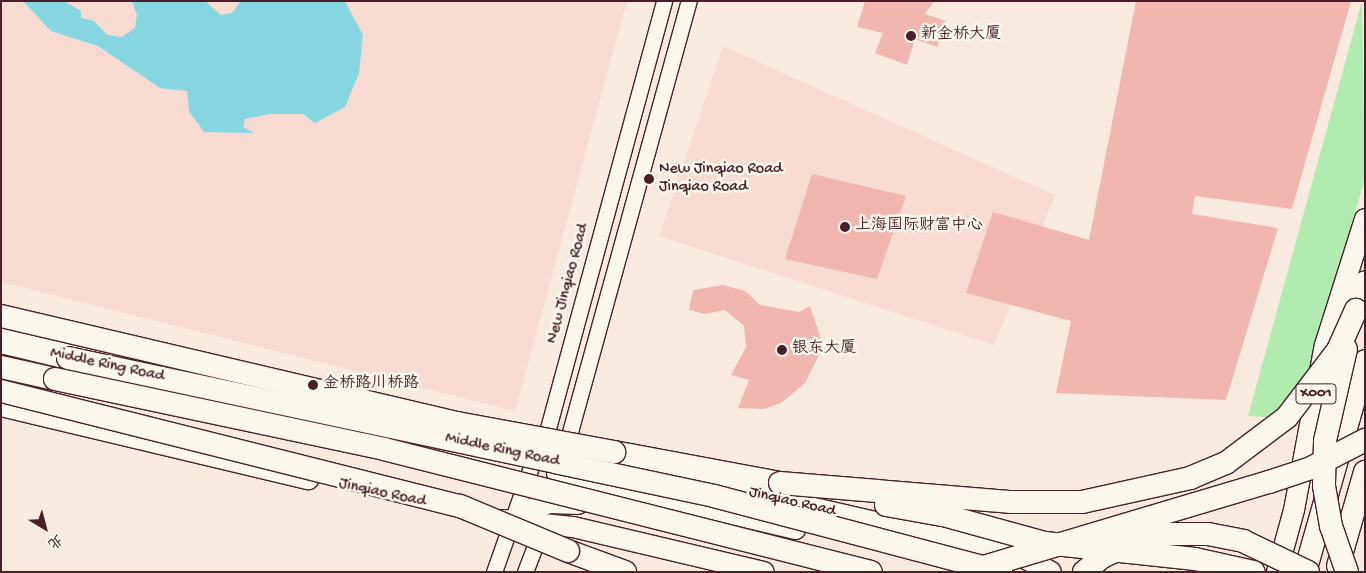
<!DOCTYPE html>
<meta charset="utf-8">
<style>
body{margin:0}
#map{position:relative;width:1366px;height:573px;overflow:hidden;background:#f9eae0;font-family:"Gochi Hand","LXGW WenKai TC",sans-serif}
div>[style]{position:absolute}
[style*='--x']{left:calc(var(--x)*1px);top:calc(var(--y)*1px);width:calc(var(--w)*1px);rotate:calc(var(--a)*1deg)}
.built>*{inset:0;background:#f7dad2}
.green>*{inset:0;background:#b1ebaf}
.water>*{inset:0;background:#87d7e1}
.building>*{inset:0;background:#f1b6b0}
.roads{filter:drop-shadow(1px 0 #4a1f2b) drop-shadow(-1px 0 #4a1f2b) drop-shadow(0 1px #4a1f2b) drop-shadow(0 -1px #4a1f2b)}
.minor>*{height:15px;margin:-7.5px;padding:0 7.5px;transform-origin:7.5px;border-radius:7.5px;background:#fbf7ec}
.major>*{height:20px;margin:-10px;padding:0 10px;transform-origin:10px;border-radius:10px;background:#fbf7ec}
.highway>*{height:22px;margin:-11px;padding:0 11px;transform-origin:11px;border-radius:11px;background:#fbf7ec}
.bridges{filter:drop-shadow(1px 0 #4a1f2b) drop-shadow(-1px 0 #4a1f2b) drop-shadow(0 1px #4a1f2b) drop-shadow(0 -1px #4a1f2b)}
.highway-bridge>*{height:22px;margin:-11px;padding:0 11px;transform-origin:11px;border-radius:11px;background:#fbf7ec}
.dots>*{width:14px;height:14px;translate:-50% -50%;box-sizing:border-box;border:2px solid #fbf7ec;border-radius:50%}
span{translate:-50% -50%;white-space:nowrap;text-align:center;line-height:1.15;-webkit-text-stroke:5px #fbf7ec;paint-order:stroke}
.shield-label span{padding:1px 4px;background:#fbf7ec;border:1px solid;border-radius:4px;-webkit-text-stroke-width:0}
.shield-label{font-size:15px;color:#4a1f2b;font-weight:700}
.poi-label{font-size:16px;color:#4a1f2b}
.left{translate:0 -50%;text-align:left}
.street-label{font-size:16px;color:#4a1f2b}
.frame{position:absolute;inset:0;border:2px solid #4a1f2b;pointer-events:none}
.north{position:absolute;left:20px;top:503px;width:50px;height:50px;-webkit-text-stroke:4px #fbf7ec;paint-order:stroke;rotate:143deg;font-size:14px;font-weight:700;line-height:20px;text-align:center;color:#4a1f2b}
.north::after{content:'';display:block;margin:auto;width:18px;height:22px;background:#4a1f2b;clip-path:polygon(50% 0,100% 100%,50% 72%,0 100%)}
</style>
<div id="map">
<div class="built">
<div style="clip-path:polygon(1px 1px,627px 1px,515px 411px,1px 282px)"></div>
<div style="clip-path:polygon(723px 46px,1055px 195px,994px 345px,659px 236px)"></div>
</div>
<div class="green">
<div style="clip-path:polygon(1362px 1px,1365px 178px,1295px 419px,1248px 416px)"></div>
</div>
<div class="water">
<div style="clip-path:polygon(23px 1px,64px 1px,81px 11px,81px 18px,94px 21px,107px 35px,122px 37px,135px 28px,137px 15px,132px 1px,205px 1px,221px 15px,232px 13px,241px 1px,345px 1px,363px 35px,359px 73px,345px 107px,315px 123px,303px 114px,269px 114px,245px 119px,243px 127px,254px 133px,204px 132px,189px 111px,187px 91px,160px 88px,98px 46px,51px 31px)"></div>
</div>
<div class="building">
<div style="clip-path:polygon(865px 1px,934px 1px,925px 14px,946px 21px,937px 47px,915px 39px,907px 65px,875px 53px,883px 33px,857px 27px)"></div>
<div style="clip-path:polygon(1136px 1px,1351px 1px,1292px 209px,1195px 196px,1192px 214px,1278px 228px,1226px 400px,1056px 393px,1071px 321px,966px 293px,993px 212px,1089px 240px)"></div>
<div style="clip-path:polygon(812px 174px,906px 196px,877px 279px,785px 259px)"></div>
<div style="clip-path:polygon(723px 285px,745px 291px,760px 305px,799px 312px,810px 306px,820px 336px,820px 353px,805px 383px,781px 403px,764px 409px,738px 408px,749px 380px,731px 375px,746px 347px,744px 326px,725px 310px,705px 314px,689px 310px,693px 290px)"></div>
</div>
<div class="roads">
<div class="minor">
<div style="--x:565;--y:450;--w:466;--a:-74.6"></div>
<div style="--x:494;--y:572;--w:114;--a:-70.6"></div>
<div style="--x:532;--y:464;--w:35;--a:-65"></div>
<div style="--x:547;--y:432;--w:447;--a:-74.8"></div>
<div style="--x:525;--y:572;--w:45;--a:-69.1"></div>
</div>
<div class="major">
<div style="--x:1;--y:328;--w:204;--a:13.4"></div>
<div style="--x:1;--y:406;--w:316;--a:13.4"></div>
<div style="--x:618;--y:463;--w:408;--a:12.9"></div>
<div style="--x:1016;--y:554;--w:39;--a:27"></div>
<div style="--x:557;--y:473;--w:245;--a:13.2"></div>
<div style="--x:503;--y:520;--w:70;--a:5.7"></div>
<div style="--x:573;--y:527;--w:196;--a:13.3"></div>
<div style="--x:514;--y:521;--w:21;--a:-35"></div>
<div style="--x:531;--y:509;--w:19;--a:-18"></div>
<div style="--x:549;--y:503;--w:29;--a:2"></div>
<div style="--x:1277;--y:572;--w:64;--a:-74.7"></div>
<div style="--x:1294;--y:510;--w:168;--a:-79.4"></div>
<div style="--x:1325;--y:345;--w:132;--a:-72.4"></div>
</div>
<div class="highway">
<div style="--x:1356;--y:310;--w:29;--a:-72"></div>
<div style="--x:1;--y:342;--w:69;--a:13.4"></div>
<div style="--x:1;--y:367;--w:55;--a:12.5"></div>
<div style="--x:614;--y:452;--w:169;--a:10.6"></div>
<div style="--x:568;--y:551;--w:61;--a:20.2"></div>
<div style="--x:1338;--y:566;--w:98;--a:-74"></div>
<div style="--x:1305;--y:572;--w:219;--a:-74.1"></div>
</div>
</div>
<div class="bridges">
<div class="highway-bridge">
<div style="--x:1;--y:316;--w:468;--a:13.2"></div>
<div style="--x:457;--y:423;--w:160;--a:10.5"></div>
<div style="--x:1346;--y:349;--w:94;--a:102.9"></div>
<div style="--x:1325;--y:441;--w:45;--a:91.3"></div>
<div style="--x:1324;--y:486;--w:41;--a:80.1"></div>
<div style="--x:1331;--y:526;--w:49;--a:70.8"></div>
<div style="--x:68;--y:358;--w:661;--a:12.06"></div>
<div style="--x:714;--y:496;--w:297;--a:14.8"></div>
<div style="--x:55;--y:379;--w:336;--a:12"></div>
<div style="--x:384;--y:449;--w:502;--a:14.17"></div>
<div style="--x:1;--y:391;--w:473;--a:14.1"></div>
<div style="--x:460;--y:506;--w:117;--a:22.6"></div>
<div style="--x:780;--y:483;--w:233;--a:4.7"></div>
<div style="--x:1012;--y:502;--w:70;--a:0"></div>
<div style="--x:1082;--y:502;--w:111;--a:-12.5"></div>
<div style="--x:1190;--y:478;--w:39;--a:-23"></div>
<div style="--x:1226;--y:463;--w:76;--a:-37"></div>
<div style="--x:1287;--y:417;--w:84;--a:-52.7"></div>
<div style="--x:1338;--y:350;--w:44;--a:-65.8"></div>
<div style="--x:886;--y:505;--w:58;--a:10"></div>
<div style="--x:943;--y:515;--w:106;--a:15.4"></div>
<div style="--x:1045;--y:543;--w:151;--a:6.1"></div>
<div style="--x:1195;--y:559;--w:60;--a:12.4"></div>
<div style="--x:980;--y:568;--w:302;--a:-16.6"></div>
<div style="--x:1269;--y:482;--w:44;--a:-18.4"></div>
<div style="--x:1311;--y:468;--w:61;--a:-27.4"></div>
<div style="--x:1084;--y:572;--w:23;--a:-40"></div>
<div style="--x:1102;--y:557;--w:41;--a:-24.7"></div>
<div style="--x:1139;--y:540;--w:32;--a:-11"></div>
<div style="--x:1170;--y:534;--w:38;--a:0"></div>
<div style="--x:1208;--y:534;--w:36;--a:11"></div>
<div style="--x:1243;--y:541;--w:72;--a:25.5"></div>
</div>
</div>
<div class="dots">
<div style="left:911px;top:36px;background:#4a1f2b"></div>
<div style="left:649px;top:179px;background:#4a1f2b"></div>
<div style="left:845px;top:227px;background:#4a1f2b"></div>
<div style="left:782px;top:350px;background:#4a1f2b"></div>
<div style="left:313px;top:385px;background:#4a1f2b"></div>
</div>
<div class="shield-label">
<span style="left:1316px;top:394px">X001</span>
</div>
<div class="poi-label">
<span class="left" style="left:921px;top:36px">新金桥大厦</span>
<span class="left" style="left:659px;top:179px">New Jinqiao Road<br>Jinqiao Road</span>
<span class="left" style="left:855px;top:227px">上海国际财富中心</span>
<span class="left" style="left:792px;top:350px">银东大厦</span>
<span class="left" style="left:323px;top:385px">金桥路川桥路</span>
</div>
<div class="street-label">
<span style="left:569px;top:284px;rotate:-75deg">New Jinqiao Road</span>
<span style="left:107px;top:366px;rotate:12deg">Middle Ring Road</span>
<span style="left:502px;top:451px;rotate:12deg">Middle Ring Road</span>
<span style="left:382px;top:494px;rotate:12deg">Jinqiao Road</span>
<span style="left:792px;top:503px;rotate:13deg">Jinqiao Road</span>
</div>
<div class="frame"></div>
<div class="north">北</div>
</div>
